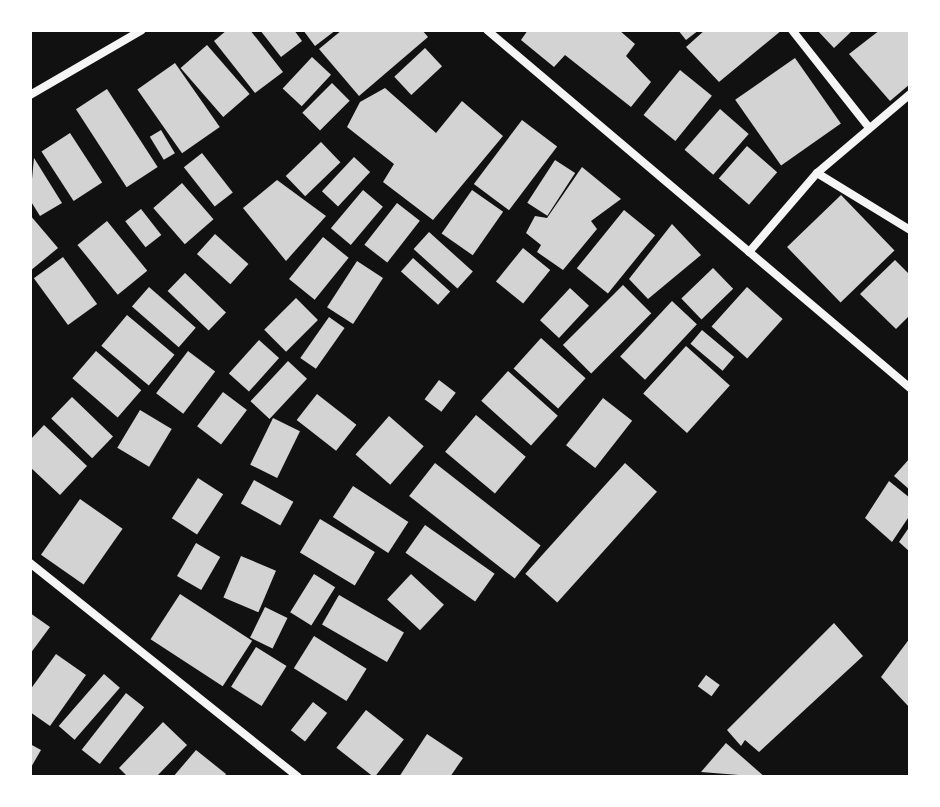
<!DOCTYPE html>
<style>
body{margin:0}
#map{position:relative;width:940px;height:807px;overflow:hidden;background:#111;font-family:Roboto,sans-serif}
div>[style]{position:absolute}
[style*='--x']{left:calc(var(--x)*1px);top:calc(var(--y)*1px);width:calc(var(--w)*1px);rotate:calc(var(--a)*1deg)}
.building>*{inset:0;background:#d3d3d3;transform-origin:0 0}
.minor>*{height:8px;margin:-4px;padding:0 4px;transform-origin:4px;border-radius:4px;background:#f5f5f5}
span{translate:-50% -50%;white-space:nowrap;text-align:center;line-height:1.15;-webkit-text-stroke:6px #fff;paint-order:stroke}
.frame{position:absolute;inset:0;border:32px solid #fff;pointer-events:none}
</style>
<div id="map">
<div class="building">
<div style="clip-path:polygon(227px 30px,250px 30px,283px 72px,255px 93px,214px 41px)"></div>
<div style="clip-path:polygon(260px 30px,294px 30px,302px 41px,281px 57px)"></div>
<div style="clip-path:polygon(303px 30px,336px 30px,315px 46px)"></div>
<div style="clip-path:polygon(342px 30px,422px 30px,428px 37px,359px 96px,319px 49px)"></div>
<div style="clip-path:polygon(528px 30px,619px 30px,635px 44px,626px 56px,651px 82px,631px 107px,565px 55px,554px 67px,521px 40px)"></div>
<div style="clip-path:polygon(678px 30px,699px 30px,686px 40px)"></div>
<div style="clip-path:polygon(705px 30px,782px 30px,719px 82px,686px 47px)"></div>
<div style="clip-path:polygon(817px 30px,853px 30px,834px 48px)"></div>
<div style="clip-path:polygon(880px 30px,910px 30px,910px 84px,890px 101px,849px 54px)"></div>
<div style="left:207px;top:45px;width:65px;height:35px;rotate:49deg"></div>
<div style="left:425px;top:48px;width:25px;height:42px;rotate:47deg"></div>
<div style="left:312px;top:57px;width:26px;height:43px;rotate:43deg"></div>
<div style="left:795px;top:58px;width:80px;height:73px;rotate:55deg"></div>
<div style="left:175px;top:63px;width:78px;height:46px;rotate:55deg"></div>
<div style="left:680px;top:70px;width:41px;height:58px;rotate:39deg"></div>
<div style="left:332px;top:83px;width:25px;height:42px;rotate:45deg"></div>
<div style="clip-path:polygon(385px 88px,436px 133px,462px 101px,503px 136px,433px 220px,383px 182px,394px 164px,347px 127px,360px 102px)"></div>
<div style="left:107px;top:89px;width:93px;height:37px;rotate:57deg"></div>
<div style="left:720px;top:109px;width:38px;height:54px;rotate:41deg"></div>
<div style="left:522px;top:120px;width:44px;height:80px;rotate:37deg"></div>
<div style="left:161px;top:130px;width:27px;height:13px;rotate:59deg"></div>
<div style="left:70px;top:133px;width:59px;height:34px;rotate:57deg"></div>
<div style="left:321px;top:142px;width:28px;height:49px;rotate:46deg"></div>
<div style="left:747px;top:146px;width:40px;height:43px;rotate:41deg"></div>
<div style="left:202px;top:153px;width:50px;height:23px;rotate:52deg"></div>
<div style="left:354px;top:157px;width:22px;height:47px;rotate:43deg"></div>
<div style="clip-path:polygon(34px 158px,62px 203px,40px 216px,30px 200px)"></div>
<div style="left:555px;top:160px;width:24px;height:51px;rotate:33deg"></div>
<div style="clip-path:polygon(582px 167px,621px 199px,591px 221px,597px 229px,563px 270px,537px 252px,541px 245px,526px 233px,535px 216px,547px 218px)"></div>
<div style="clip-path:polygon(277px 180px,326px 216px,286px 261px,243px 208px)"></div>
<div style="left:182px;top:183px;width:48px;height:38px;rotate:49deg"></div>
<div style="left:363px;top:190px;width:26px;height:50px;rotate:40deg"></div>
<div style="left:472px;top:190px;width:38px;height:53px;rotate:35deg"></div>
<div style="left:841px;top:195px;width:77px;height:75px;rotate:46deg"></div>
<div style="left:397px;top:203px;width:29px;height:53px;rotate:38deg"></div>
<div style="left:141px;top:209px;width:33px;height:20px;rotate:52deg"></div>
<div style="left:624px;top:210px;width:40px;height:75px;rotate:39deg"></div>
<div style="clip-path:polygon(30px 215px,58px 248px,30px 271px)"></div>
<div style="left:107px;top:221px;width:64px;height:38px;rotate:51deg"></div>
<div style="clip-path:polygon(672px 224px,701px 255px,648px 299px,629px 279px)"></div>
<div style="left:429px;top:232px;width:59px;height:23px;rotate:42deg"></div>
<div style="left:215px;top:234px;width:45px;height:27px;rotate:42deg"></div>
<div style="left:323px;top:237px;width:33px;height:54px;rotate:39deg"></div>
<div style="left:523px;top:248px;width:35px;height:43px;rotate:39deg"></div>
<div style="left:63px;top:257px;width:58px;height:36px;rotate:54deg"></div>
<div style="left:413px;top:258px;width:50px;height:18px;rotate:42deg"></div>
<div style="clip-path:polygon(895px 260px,910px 275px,910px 315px,896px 329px,860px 294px)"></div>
<div style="left:357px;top:261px;width:31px;height:55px;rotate:33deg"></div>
<div style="left:713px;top:268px;width:29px;height:44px;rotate:46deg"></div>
<div style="left:185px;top:273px;width:57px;height:25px;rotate:44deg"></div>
<div style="left:623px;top:285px;width:40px;height:85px;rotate:45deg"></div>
<div style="left:149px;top:287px;width:62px;height:26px;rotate:41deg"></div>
<div style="left:747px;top:287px;width:48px;height:53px;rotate:42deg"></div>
<div style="left:570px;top:288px;width:26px;height:44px;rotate:43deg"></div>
<div style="left:296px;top:298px;width:31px;height:45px;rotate:45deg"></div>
<div style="left:672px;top:301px;width:34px;height:76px;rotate:43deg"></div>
<div style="left:127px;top:315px;width:62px;height:40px;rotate:40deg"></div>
<div style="left:329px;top:317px;width:19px;height:50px;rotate:35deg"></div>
<div style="left:702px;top:330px;width:42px;height:18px;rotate:40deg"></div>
<div style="left:541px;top:338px;width:60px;height:41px;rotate:42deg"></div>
<div style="left:259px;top:340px;width:27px;height:45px;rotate:42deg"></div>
<div style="left:686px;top:346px;width:59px;height:64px;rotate:42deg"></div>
<div style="left:96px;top:351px;width:60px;height:36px;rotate:41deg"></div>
<div style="left:188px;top:351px;width:34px;height:53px;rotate:37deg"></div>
<div style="left:288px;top:361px;width:26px;height:55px;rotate:43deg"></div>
<div style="left:508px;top:371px;width:67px;height:40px;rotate:42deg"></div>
<div style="left:439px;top:380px;width:21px;height:24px;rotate:37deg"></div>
<div style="left:223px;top:392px;width:30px;height:43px;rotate:37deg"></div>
<div style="left:317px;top:394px;width:50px;height:33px;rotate:38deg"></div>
<div style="left:72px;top:397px;width:57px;height:30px;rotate:44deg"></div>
<div style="left:603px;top:398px;width:37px;height:60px;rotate:38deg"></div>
<div style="left:140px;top:410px;width:37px;height:44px;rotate:31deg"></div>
<div style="left:476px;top:415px;width:65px;height:48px;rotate:40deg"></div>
<div style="left:389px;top:416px;width:46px;height:51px;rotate:41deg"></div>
<div style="left:273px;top:418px;width:30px;height:52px;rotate:26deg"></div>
<div style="clip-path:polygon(44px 425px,87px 466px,60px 495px,30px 467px,30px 440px)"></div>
<div style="clip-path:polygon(910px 458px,910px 490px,894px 476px)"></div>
<div style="left:435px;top:463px;width:134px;height:42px;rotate:38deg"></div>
<div style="left:625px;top:463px;width:43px;height:149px;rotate:42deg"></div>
<div style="left:198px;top:478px;width:30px;height:48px;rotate:33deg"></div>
<div style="left:254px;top:480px;width:45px;height:27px;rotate:29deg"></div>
<div style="clip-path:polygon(889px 481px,910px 498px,910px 515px,892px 542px,865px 518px)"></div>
<div style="left:353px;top:486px;width:66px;height:37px;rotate:33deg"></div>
<div style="left:80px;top:499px;width:52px;height:68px;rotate:35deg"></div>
<div style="left:320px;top:519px;width:64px;height:39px;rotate:31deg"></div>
<div style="left:425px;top:525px;width:85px;height:34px;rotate:35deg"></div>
<div style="clip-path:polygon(910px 526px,910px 552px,899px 542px)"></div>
<div style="left:196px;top:543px;width:28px;height:38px;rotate:30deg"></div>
<div style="left:241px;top:556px;width:38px;height:45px;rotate:23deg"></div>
<div style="left:314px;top:574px;width:25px;height:45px;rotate:32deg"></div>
<div style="left:411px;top:574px;width:45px;height:35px;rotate:43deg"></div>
<div style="left:180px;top:594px;width:86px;height:54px;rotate:33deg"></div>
<div style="left:339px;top:595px;width:75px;height:34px;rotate:30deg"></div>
<div style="left:265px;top:607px;width:25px;height:34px;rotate:26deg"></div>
<div style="clip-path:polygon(30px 613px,50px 627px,30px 654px)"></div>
<div style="clip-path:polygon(834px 623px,863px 656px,759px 752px,745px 740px,741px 746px,727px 730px)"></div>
<div style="left:314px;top:636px;width:62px;height:38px;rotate:32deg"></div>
<div style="clip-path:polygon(910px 638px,910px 708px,881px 677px)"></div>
<div style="left:256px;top:647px;width:36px;height:47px;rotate:32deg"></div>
<div style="clip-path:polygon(56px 654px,86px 675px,50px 726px,30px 712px,30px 690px)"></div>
<div style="left:104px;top:674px;width:21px;height:69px;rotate:41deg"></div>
<div style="left:706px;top:675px;width:17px;height:14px;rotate:36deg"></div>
<div style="left:126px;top:693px;width:23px;height:72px;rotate:38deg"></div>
<div style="left:313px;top:702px;width:18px;height:36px;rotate:38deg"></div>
<div style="left:366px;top:710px;width:48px;height:48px;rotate:38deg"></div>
<div style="clip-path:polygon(163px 722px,187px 745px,156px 777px,128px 777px,119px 768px)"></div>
<div style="clip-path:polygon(427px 734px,463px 758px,450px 777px,399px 777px)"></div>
<div style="clip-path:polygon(726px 743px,765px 777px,701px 772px)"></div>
<div style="clip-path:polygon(30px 744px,41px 750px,30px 769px)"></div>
<div style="clip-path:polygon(196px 750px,226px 774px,224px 777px,173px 777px)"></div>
</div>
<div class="minor">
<div style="--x:487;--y:30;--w:554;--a:40.24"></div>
<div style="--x:792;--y:30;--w:121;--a:51.7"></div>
<div style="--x:30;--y:95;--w:129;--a:-30.1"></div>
<div style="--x:817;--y:173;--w:109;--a:31.5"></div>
<div style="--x:749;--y:252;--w:104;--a:-49.3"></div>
<div style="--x:817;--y:173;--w:122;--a:-40.3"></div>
<div style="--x:30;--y:563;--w:343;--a:38.6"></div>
</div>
<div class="frame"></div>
</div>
